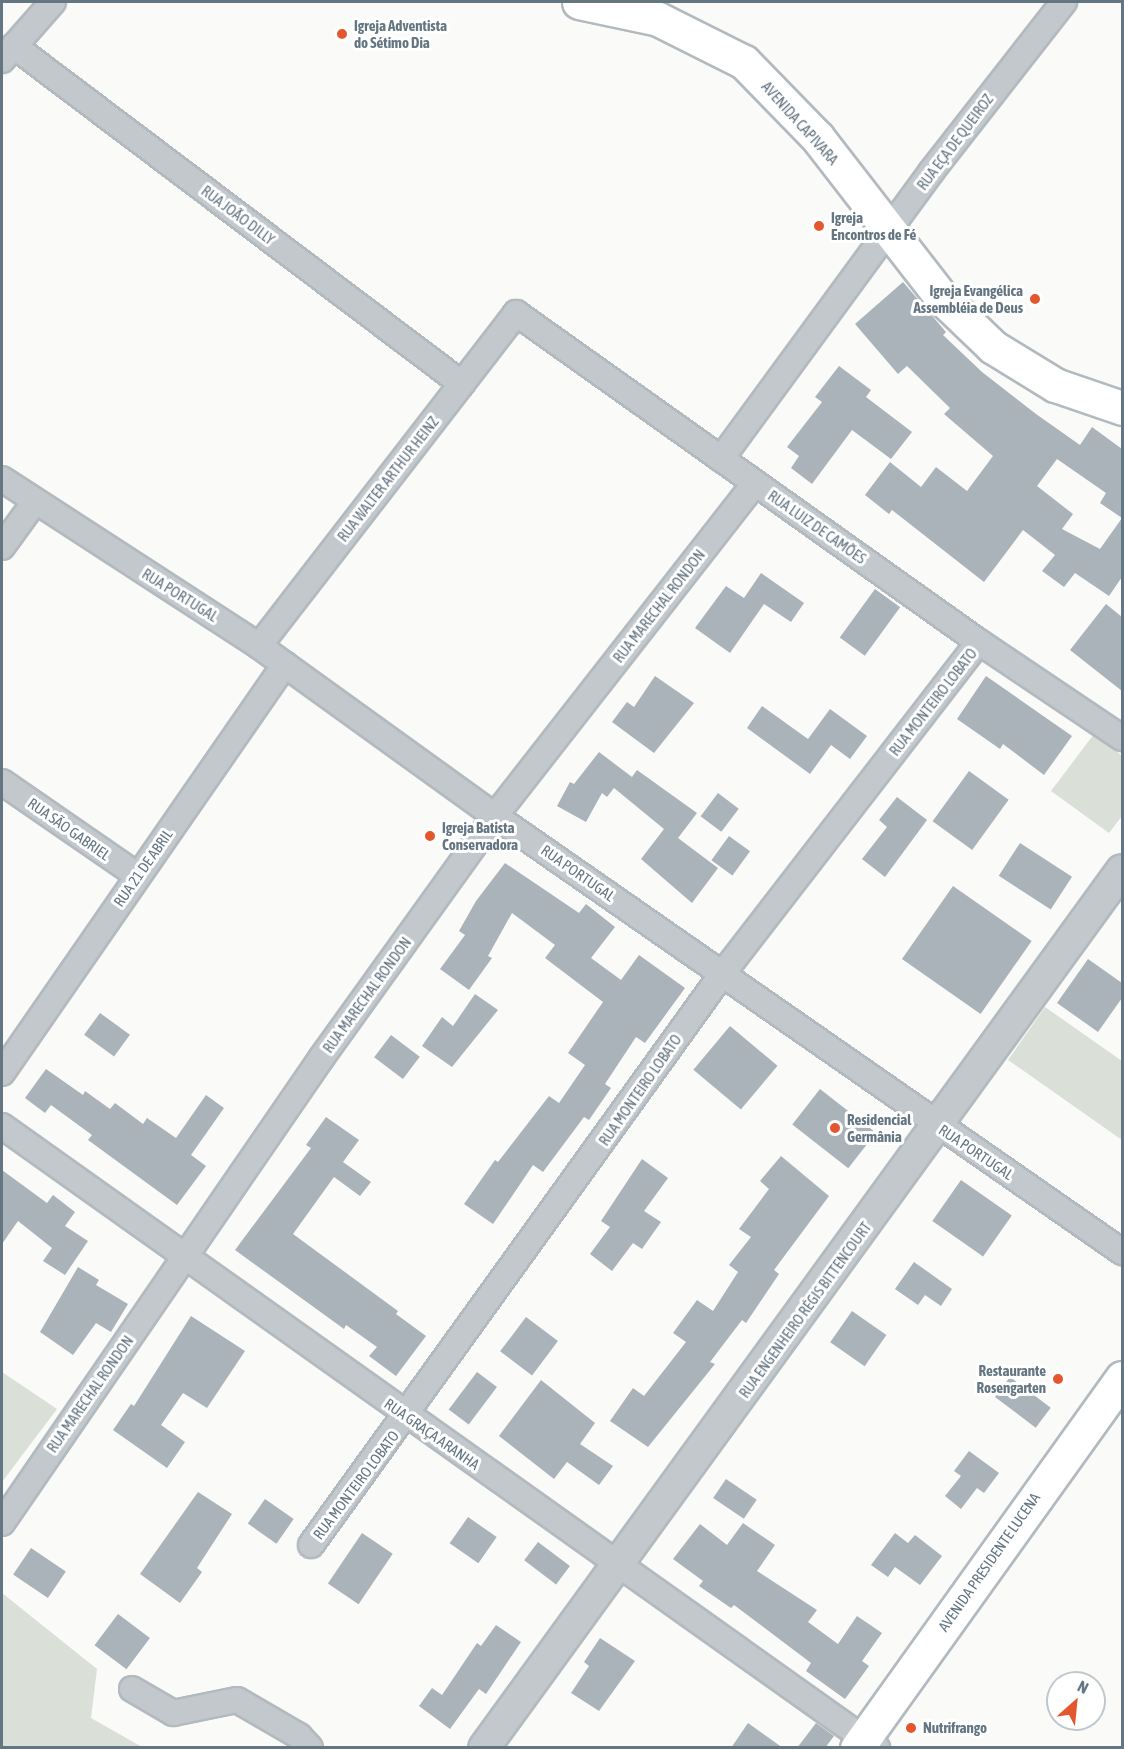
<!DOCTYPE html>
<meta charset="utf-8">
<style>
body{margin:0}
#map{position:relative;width:1124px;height:1749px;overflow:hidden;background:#fafaf8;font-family:"Asap Condensed",sans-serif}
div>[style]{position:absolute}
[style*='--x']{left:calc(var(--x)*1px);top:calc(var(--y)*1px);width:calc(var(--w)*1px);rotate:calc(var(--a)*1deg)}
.green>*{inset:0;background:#dadfd7}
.building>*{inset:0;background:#aab3b9;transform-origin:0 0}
.roads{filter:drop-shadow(2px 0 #b3babf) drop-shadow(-2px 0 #b3babf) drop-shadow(0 2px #b3babf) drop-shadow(0 -2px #b3babf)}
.minor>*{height:24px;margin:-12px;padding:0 12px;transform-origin:12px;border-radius:12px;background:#c3c8cc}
.tertiary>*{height:30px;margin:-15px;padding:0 15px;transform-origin:15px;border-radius:15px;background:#c3c8cc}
.secondary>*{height:33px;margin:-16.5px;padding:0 16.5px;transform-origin:16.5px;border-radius:16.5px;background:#fff}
.dots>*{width:16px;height:16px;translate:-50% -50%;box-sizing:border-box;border:3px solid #fff;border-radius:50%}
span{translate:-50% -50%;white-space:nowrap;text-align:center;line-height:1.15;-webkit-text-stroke:6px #fff;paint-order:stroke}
.poi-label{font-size:15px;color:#657683;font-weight:700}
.left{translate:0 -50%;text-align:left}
.right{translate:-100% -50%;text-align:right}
.street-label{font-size:15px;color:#657683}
.frame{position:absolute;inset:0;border:3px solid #657683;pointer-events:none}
.north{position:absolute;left:1046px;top:1671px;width:60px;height:60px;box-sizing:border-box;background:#fff;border:2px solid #c1c8cd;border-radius:50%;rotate:27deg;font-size:16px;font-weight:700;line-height:24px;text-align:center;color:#657683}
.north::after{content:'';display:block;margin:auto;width:21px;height:27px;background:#e4572e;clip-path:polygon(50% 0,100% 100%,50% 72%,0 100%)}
</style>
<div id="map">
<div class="green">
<div style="clip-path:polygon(1094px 734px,1122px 756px,1122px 816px,1109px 833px,1051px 791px)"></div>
<div style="clip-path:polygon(1045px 1007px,1122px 1061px,1122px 1140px,1008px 1060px)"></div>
<div style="clip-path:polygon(2px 1372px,57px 1409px,2px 1482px)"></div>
<div style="clip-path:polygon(2px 1593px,97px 1669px,91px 1718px,142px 1747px,2px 1747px)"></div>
</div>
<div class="building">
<div style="clip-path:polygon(evenodd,903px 282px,946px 332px,943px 335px,982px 372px,1036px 414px,1080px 445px,1092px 427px,1122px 449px,1122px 577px,1109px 596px,1075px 573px,1064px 587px,1042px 571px,1055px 555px,1023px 530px,984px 582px,892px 510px,889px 514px,865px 495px,890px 462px,921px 487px,936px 467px,967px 491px,993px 456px,944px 414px,950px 408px,907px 366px,898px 374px,855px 324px,903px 282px,1057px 459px,1106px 493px,1100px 503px,1122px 518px,1100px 549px,1062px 529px,1073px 514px,1037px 486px,1057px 459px)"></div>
<div style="clip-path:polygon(839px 366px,871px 390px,866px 397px,912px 432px,891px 459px,852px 430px,812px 484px,791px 468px,799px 456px,787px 447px,822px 402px,815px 397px)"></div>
<div style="clip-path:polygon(761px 573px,804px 603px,791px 622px,764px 604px,730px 653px,695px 628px,726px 586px,744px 598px)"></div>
<div style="left:875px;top:589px;width:31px;height:60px;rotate:36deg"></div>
<div style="clip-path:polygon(1106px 604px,1122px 617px,1122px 691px,1070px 650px)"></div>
<div style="clip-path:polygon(655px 676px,694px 703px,654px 753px,612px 722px,627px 702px,634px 707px)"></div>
<div style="clip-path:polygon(986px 676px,1072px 736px,1044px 775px,1003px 744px,1000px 749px,957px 719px)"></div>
<div style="clip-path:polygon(762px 706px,808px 739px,830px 709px,867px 736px,850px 759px,831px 745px,810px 774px,747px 728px)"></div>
<div style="clip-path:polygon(599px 752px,632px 777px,637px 770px,697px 813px,678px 838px,718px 868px,692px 903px,641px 859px,664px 829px,614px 788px,607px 797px,602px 793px,586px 822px,557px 806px,570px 782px,574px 784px)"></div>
<div style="left:969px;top:771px;width:49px;height:62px;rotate:36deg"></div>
<div style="left:718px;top:793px;width:26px;height:29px;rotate:37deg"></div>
<div style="clip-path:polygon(897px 797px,927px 820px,885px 877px,862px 859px,887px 827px,879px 820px)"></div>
<div style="left:729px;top:836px;width:26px;height:30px;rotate:36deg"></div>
<div style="left:1020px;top:843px;width:62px;height:39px;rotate:33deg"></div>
<div style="clip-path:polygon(505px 863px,579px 913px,586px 904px,615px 927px,591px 958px,621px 980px,639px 955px,685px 988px,645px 1043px,636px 1037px,605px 1084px,611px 1088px,589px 1120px,584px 1117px,543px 1172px,533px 1165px,493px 1224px,464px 1204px,495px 1160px,498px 1162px,549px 1096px,559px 1103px,585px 1065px,568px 1053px,603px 1002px,545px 958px,555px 945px,512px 913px,488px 956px,492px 958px,469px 990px,440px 969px,465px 935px,459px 931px,476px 901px)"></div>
<div style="left:953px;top:886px;width:96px;height:89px;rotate:35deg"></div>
<div style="clip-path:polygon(1088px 959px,1122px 983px,1122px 998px,1098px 1032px,1057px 1003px)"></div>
<div style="clip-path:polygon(475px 994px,498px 1010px,452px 1067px,422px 1046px,442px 1017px,453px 1026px)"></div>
<div style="left:100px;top:1013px;width:37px;height:27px;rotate:36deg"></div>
<div style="left:730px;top:1026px;width:62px;height:57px;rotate:40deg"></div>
<div style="left:391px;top:1035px;width:36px;height:28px;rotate:37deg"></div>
<div style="clip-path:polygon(46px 1069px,83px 1095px,85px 1091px,110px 1109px,115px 1103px,143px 1124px,147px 1118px,176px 1138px,206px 1095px,224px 1108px,191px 1155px,206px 1166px,177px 1205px,88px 1140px,92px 1135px,51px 1105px,45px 1113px,25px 1098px)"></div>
<div style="left:820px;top:1089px;width:71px;height:45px;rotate:38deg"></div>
<div style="clip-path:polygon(326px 1117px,359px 1140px,343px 1162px,371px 1182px,360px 1196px,334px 1177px,293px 1234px,398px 1311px,396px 1314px,426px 1336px,396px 1376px,369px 1356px,377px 1347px,346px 1325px,344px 1329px,235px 1250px,311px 1148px,306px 1145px)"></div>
<div style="clip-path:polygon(781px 1156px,829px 1196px,774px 1270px,779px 1274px,746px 1323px,742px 1320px,710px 1362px,715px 1364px,648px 1447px,610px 1421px,633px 1388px,644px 1396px,686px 1342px,673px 1333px,697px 1300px,713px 1311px,738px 1272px,729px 1265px,751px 1237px,739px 1229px,769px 1189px,760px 1181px)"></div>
<div style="clip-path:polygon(642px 1159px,668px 1178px,644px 1211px,661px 1222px,642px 1249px,633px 1243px,612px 1271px,590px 1254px,610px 1227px,601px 1221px)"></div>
<div style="clip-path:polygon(2px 1170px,47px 1203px,53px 1195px,75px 1212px,65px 1226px,88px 1241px,65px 1275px,43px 1261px,52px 1248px,18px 1221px,2px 1244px)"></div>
<div style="left:961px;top:1180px;width:62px;height:50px;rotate:35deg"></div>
<div style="clip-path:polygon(914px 1262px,952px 1289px,941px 1306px,925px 1295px,918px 1305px,895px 1289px)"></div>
<div style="clip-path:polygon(78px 1267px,99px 1280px,96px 1285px,128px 1304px,111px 1332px,96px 1323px,73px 1355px,40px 1332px)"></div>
<div style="left:852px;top:1311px;width:42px;height:38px;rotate:35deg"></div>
<div style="clip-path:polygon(191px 1316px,245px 1351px,207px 1408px,183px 1393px,161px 1425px,185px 1442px,167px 1468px,113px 1430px,131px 1404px,134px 1406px)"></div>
<div style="left:526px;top:1317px;width:40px;height:43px;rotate:37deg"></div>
<div style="left:477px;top:1372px;width:25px;height:47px;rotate:37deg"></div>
<div style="left:1010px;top:1377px;width:51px;height:25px;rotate:37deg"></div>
<div style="clip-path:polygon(541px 1380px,595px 1423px,580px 1444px,613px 1466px,599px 1485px,567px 1462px,554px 1479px,499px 1436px)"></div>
<div style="clip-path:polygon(969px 1451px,999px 1473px,984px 1493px,977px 1488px,961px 1509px,945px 1496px,961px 1476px,954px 1471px)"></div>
<div style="left:726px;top:1479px;width:37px;height:23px;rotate:34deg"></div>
<div style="clip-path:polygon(198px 1492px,232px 1514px,197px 1568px,202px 1572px,180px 1603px,140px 1574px)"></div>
<div style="left:265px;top:1499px;width:35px;height:30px;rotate:35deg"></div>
<div style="left:468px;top:1517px;width:35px;height:32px;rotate:35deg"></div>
<div style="clip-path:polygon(743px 1523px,775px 1545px,757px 1571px,817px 1610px,808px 1622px,838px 1644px,857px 1616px,882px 1633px,862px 1661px,869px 1666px,845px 1699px,806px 1671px,811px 1663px,734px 1605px,731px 1608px,699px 1586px,703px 1581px,673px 1559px,700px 1524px,727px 1545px)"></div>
<div style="left:362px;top:1533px;width:37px;height:61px;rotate:34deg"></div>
<div style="clip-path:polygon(895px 1533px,908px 1543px,915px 1535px,942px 1556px,920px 1585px,895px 1567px,888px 1577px,871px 1565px)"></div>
<div style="left:538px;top:1542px;width:40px;height:23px;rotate:37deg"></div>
<div style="left:31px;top:1548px;width:42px;height:32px;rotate:34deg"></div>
<div style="left:118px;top:1614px;width:40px;height:39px;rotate:37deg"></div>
<div style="clip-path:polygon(496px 1625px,521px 1642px,486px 1694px,479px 1689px,450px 1729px,419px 1706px,432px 1688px,442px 1695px,477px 1643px,481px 1646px)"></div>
<div style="clip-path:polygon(600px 1638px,635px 1661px,599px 1711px,571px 1693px,589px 1666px,584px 1662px)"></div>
<div style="clip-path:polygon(748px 1723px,783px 1748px,731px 1748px)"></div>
<div style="clip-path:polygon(816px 1723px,834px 1736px,825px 1748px,797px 1748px)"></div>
</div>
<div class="roads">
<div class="minor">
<div style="--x:14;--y:46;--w:561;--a:37.03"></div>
<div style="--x:2;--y:60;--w:77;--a:-48.7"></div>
<div style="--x:721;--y:459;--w:356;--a:-53.8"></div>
<div style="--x:931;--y:172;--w:216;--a:-52"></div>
<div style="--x:2;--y:479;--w:306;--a:33"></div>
<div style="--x:259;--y:646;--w:291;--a:35.8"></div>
<div style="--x:495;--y:816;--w:764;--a:34.81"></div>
<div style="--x:2;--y:547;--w:54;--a:-54"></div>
<div style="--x:259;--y:646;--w:421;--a:-52.3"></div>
<div style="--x:516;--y:313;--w:568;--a:35.4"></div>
<div style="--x:979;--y:642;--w:172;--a:33.9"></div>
<div style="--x:2;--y:782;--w:164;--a:34.6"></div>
<div style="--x:2;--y:1073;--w:497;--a:-55.3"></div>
<div style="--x:2;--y:1126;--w:1074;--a:35.41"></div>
<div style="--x:2;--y:1523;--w:565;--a:-55.52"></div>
<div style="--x:322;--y:1057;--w:297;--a:-54.3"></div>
<div style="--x:495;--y:816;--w:422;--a:-52"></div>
<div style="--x:311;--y:1545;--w:705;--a:-54.24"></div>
<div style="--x:723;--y:973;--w:418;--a:-52.3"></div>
<div style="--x:132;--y:1689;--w:48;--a:30.3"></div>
<div style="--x:173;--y:1713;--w:65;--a:-11.5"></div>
<div style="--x:237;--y:1700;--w:72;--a:30.1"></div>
<div style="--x:299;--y:1736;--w:16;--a:47"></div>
</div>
<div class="tertiary">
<div style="--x:484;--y:1748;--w:1085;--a:-54"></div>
</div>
<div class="secondary">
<div style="--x:579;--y:2;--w:81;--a:12.1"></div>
<div style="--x:658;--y:19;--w:96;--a:26.6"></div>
<div style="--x:744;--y:62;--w:105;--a:45.8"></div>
<div style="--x:817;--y:137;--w:202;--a:52.2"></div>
<div style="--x:941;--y:297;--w:72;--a:43.9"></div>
<div style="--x:993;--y:347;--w:73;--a:31.5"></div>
<div style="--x:1055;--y:385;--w:71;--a:18.9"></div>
<div style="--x:857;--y:1748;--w:455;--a:-54.4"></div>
</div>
</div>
<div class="dots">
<div style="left:342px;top:34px;background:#e4572e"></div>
<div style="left:819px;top:226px;background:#e4572e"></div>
<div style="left:1035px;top:299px;background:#e4572e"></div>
<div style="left:430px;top:836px;background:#e4572e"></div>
<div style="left:835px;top:1128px;background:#e4572e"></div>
<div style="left:1058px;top:1379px;background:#e4572e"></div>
<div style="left:911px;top:1728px;background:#e4572e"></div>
</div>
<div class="poi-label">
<span class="left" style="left:354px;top:34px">Igreja Adventista<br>do Sétimo Dia</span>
<span class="left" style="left:831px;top:226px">Igreja<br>Encontros de Fé</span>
<span class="right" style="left:1023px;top:299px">Igreja Evangélica<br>Assembléia de Deus</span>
<span class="left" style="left:442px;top:836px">Igreja Batista<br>Conservadora</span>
<span class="left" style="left:847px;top:1128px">Residencial<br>Germânia</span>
<span class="right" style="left:1046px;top:1379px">Restaurante<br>Rosengarten</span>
<span class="left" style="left:923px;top:1728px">Nutrifrango</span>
</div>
<div class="street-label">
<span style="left:800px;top:123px;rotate:48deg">AVENIDA CAPIVARA</span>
<span style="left:955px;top:142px;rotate:-53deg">RUA EÇA DE QUEIROZ</span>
<span style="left:238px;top:215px;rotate:37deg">RUA JOÃO DILLY</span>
<span style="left:388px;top:479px;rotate:-52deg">RUA WALTER ARTHUR HEINZ</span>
<span style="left:817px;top:527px;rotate:35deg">RUA LUIZ DE CAMÕES</span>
<span style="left:180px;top:595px;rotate:32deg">RUA PORTUGAL</span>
<span style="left:659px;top:606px;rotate:-52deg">RUA MARECHAL RONDON</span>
<span style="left:933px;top:702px;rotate:-52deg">RUA MONTEIRO LOBATO</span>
<span style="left:69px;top:829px;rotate:35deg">RUA SÃO GABRIEL</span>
<span style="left:143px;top:868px;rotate:-55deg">RUA 21 DE ABRIL</span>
<span style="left:578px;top:873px;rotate:35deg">RUA PORTUGAL</span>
<span style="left:367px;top:995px;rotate:-54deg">RUA MARECHAL RONDON</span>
<span style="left:640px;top:1090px;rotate:-55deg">RUA MONTEIRO LOBATO</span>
<span style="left:976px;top:1152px;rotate:34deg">RUA PORTUGAL</span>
<span style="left:805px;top:1310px;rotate:-54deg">RUA ENGENHEIRO RÉGIS BITTENCOURT</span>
<span style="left:90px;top:1394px;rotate:-55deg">RUA MARECHAL RONDON</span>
<span style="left:432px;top:1434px;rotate:35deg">RUA GRAÇA ARANHA</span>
<span style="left:356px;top:1485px;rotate:-53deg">RUA MONTEIRO LOBATO</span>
<span style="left:989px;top:1562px;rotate:-55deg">AVENIDA PRESIDENTE LUCENA</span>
</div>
<div class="frame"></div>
<div class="north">N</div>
</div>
